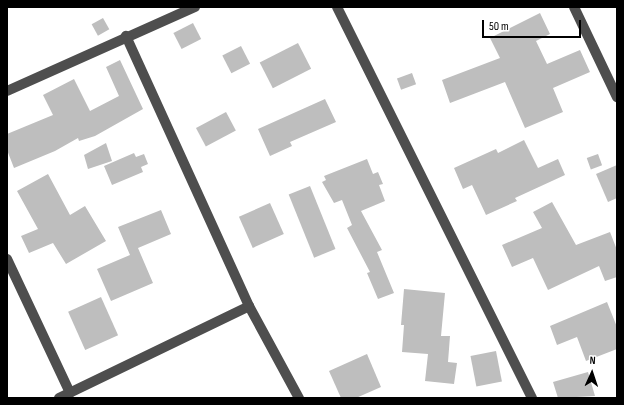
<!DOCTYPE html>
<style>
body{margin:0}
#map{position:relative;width:624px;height:405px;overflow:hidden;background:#fff;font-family:"Sofia Sans Condensed",sans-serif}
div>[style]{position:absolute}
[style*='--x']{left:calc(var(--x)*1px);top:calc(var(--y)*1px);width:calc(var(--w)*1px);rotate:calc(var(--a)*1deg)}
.building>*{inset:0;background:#bebebe;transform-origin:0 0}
.minor>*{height:10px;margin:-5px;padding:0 5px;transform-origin:5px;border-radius:5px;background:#4e4e4e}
span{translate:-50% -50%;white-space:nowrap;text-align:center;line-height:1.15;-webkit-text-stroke:3px #fff;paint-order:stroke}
.frame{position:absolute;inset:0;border:8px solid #000;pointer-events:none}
.north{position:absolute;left:572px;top:353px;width:40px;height:40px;-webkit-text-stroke:3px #fff;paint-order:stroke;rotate:3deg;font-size:11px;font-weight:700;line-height:16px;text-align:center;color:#000}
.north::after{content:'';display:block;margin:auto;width:14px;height:18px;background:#000;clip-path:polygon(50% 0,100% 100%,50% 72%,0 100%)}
.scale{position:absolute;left:482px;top:20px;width:99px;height:18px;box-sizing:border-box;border:2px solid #000;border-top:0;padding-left:5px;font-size:12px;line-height:14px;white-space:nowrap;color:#000;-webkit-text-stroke:3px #fff;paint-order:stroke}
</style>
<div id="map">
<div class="building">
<div style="clip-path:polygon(540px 13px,550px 34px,536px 41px,547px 64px,580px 50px,590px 72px,553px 88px,563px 112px,525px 128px,505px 82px,450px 103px,442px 80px,500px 58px,490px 38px)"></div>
<div style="left:103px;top:18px;width:13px;height:13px;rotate:61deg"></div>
<div style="left:193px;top:23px;width:18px;height:22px;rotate:63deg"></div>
<div style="left:298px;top:43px;width:29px;height:43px;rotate:63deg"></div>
<div style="left:241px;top:46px;width:20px;height:21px;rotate:63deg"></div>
<div style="clip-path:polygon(120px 60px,143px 109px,95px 136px,79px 141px,78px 138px,55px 151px,14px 168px,7px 150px,7px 134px,53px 115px,43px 95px,74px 79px,90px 111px,119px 96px,106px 67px)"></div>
<div style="left:412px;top:73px;width:12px;height:16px;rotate:70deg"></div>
<div style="clip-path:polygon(325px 99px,336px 122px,290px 142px,292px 146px,270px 156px,258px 129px)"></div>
<div style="left:226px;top:112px;width:21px;height:34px;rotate:62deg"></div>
<div style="clip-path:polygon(524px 140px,538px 168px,558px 159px,565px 175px,515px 198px,517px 201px,486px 215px,472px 185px,463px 189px,454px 168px,496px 149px,498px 153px)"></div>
<div style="clip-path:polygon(106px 143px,112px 161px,88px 169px,84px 155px)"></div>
<div style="clip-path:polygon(134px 153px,136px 157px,144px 154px,148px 164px,141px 167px,143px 172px,112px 185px,104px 166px)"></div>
<div style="left:598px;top:154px;width:12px;height:12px;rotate:70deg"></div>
<div style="clip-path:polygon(367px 159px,373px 174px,378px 172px,383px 184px,379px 185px,385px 201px,361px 211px,382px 250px,377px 252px,394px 293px,378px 299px,367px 273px,370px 272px,347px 228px,352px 225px,342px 200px,334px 203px,322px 182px,326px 180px,324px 176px)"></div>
<div style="clip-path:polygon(617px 165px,617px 198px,608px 202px,596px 174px)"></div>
<div style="clip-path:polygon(48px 174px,70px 215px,85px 206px,106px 241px,66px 264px,53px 243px,29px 253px,21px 236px,38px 229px,17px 191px)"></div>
<div style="left:310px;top:186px;width:68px;height:23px;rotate:68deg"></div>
<div style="clip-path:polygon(552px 202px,576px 245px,610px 232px,617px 250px,617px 277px,605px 281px,599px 266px,548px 290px,533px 258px,512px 267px,502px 245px,542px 228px,533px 212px)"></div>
<div style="left:270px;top:203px;width:34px;height:34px;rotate:66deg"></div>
<div style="clip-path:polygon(161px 210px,171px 234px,138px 248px,153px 283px,111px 301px,97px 269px,130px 255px,118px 227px)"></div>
<div style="clip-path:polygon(404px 289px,445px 293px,441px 336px,450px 336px,448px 362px,457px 363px,454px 384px,425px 381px,428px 354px,402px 352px,404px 325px,401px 325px)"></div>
<div style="left:101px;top:297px;width:42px;height:36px;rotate:66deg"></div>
<div style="clip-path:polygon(607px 302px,617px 327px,617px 349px,586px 361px,577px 337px,557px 345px,550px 326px)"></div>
<div style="left:496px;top:351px;width:31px;height:26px;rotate:79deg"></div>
<div style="clip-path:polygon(367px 354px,381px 387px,356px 398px,341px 398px,329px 371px)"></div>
<div style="clip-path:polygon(588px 372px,595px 396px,558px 398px,553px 382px)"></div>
</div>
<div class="minor">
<div style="--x:337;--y:7;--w:437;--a:63.5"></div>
<div style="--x:574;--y:7;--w:100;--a:64.5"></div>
<div style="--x:7;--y:91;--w:206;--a:-24.1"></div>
<div style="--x:7;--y:259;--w:148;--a:64.8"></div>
<div style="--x:249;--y:306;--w:105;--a:61.5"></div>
<div style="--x:59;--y:398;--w:211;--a:-25.8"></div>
<div style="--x:249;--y:306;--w:297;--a:-114.5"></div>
</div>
<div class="frame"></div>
<div class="north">N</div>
<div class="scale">50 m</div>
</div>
